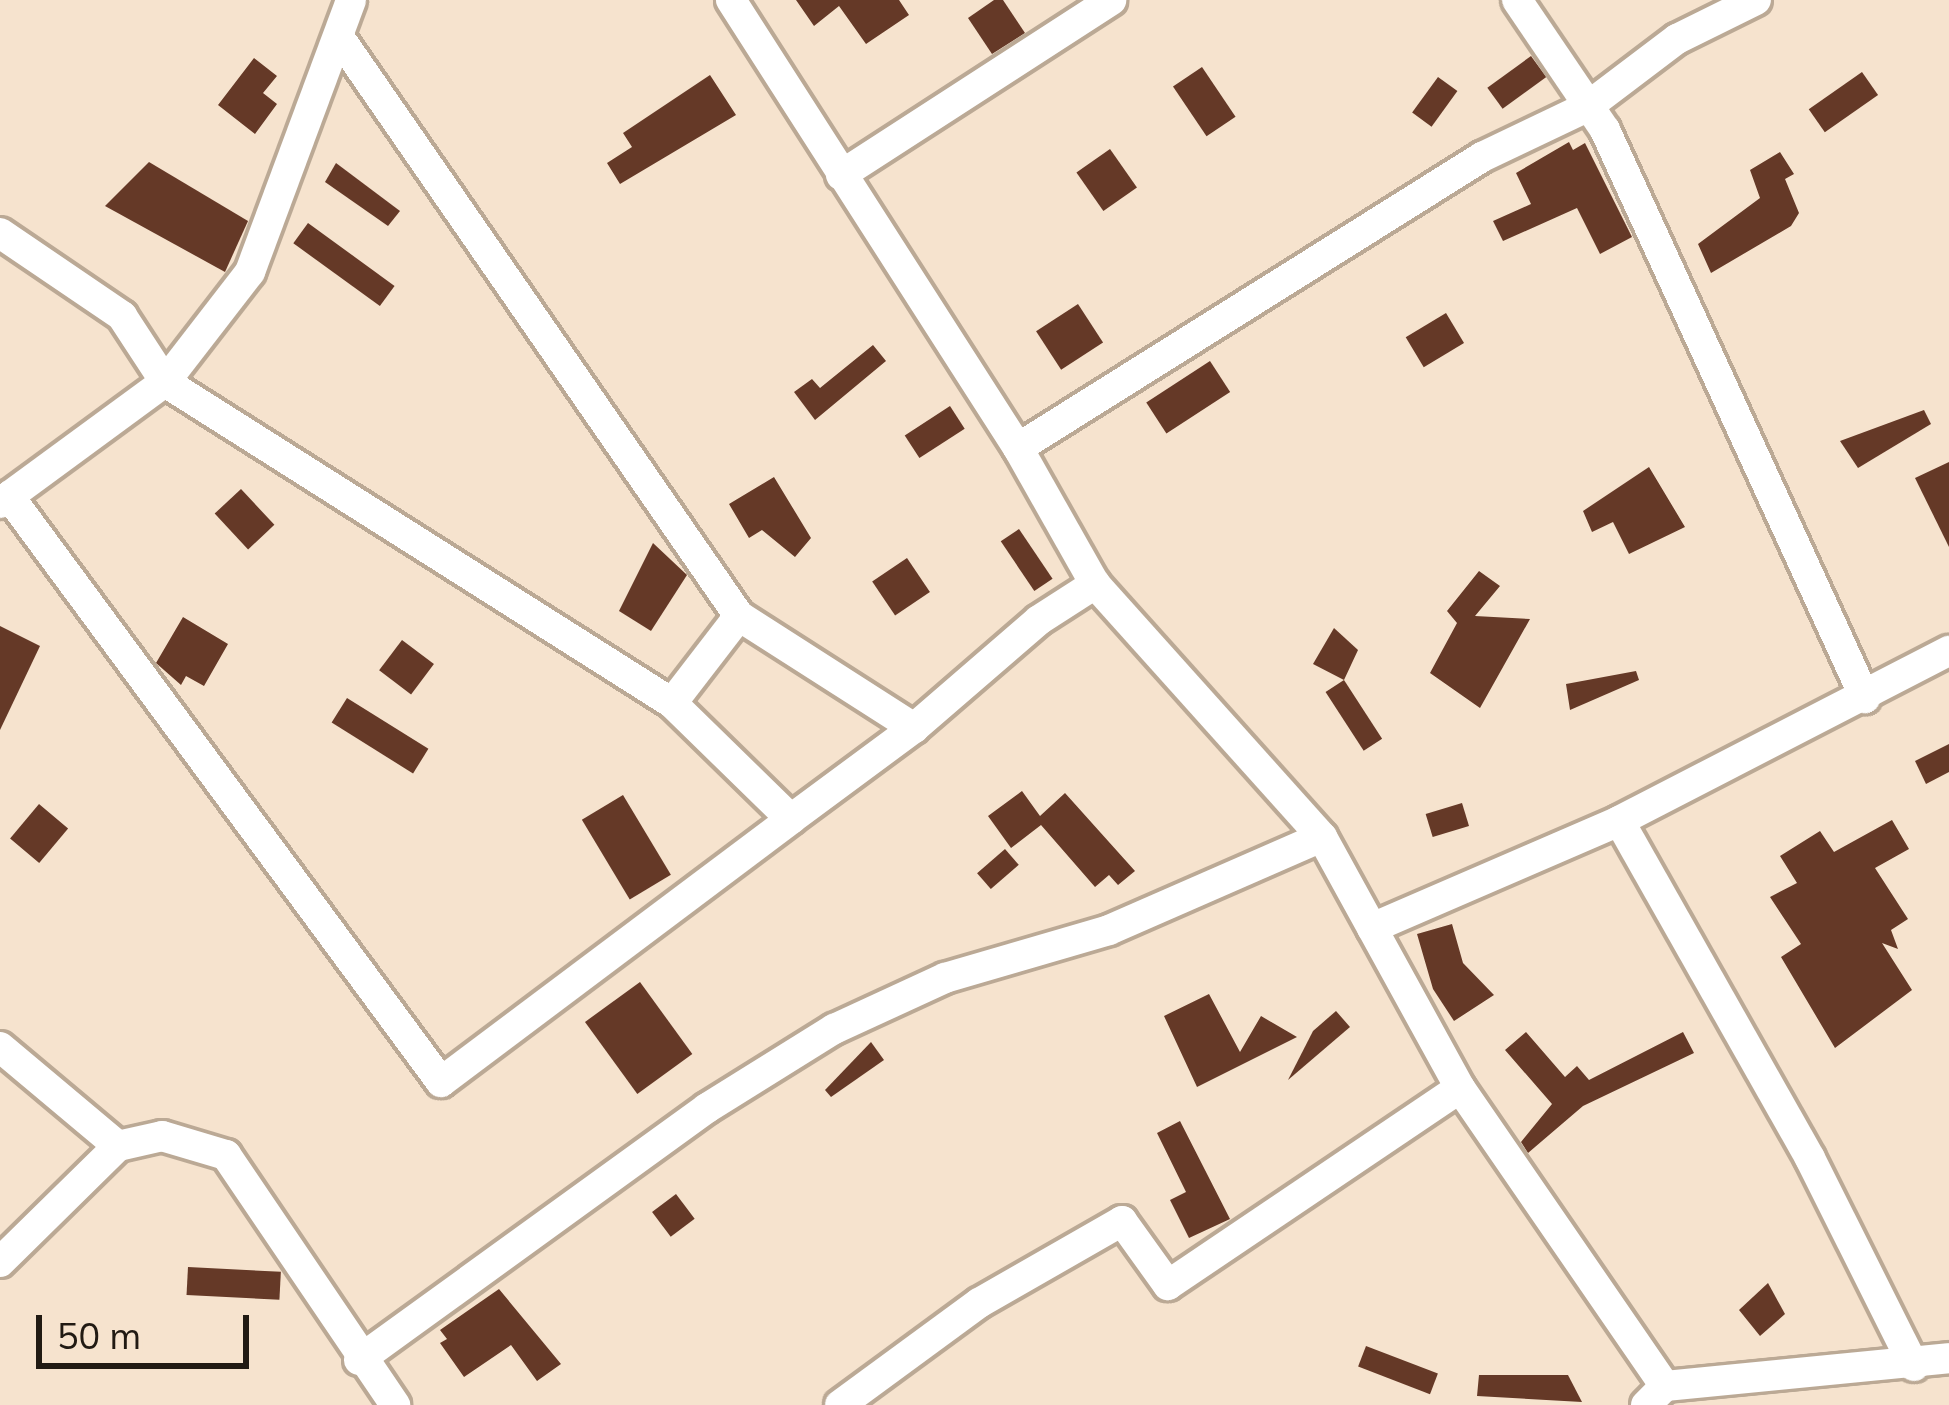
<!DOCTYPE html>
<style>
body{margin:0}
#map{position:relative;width:1949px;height:1405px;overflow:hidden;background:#f6e3ce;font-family:Mulish,sans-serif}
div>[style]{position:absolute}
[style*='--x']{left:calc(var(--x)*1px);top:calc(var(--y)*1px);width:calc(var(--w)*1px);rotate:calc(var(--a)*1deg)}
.building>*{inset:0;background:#653927;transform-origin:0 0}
.roads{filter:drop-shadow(3px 0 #bba995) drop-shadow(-3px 0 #bba995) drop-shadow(0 3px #bba995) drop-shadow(0 -3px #bba995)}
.street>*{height:30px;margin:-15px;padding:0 15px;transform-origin:15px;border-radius:15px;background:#fff}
span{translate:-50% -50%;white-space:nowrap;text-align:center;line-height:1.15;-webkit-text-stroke:12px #f6e3ce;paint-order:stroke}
.scale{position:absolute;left:36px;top:1315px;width:213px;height:54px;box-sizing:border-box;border:6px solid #211a13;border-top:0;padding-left:15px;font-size:36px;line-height:42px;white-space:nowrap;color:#211a13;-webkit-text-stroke:9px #f6e3ce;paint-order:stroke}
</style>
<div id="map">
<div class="building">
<div style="clip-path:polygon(796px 0,899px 0,909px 15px,866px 44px,839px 6px,814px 26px)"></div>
<div style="clip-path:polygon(994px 0,1003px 0,1025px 33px,992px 54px,968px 18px)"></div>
<div style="left:1531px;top:56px;width:26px;height:54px;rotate:54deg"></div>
<div style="clip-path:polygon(254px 58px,277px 76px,263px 93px,277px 104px,255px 134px,218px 105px)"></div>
<div style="left:1202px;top:67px;width:60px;height:35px;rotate:56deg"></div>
<div style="left:1862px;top:72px;width:28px;height:65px;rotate:55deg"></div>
<div style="clip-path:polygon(710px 75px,736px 115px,620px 184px,607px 163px,632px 147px,623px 133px)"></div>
<div style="left:1438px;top:77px;width:24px;height:44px;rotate:36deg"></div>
<div style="clip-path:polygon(1569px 142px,1573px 150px,1585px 143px,1632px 237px,1600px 254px,1577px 208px,1503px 241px,1493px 221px,1531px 204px,1516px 173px)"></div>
<div style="left:1110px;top:149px;width:47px;height:41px;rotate:55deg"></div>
<div style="clip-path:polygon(1780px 152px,1794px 174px,1785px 179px,1799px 213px,1791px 226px,1711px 273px,1698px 244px,1760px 198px,1750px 170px)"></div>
<div style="clip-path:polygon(149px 162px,248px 221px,225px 272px,105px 206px)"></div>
<div style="clip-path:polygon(336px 163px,400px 211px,388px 226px,325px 182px)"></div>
<div style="left:308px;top:223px;width:107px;height:25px;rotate:36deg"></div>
<div style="left:1078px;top:304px;width:46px;height:50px;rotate:57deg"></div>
<div style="left:1446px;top:313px;width:35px;height:47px;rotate:59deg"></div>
<div style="clip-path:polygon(873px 345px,886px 361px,815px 420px,794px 392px,812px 379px,820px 388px)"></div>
<div style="left:1210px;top:361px;width:37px;height:76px;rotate:57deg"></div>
<div style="left:950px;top:406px;width:27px;height:54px;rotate:57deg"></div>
<div style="clip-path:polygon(1924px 410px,1931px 424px,1858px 468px,1840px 441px)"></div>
<div style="clip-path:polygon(1949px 462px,1949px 547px,1915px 478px)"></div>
<div style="clip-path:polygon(1649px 467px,1685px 527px,1629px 554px,1613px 522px,1592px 532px,1583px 511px)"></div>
<div style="clip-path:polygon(774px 477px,811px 538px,795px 557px,762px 530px,749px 538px,729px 504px)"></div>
<div style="left:241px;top:489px;width:49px;height:36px;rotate:47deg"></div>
<div style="left:1019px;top:529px;width:60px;height:22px;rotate:56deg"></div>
<div style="clip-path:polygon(653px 543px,687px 575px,651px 631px,619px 611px)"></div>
<div style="left:907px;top:558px;width:41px;height:42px;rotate:56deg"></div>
<div style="clip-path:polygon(1479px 571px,1500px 586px,1475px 616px,1530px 619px,1480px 708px,1430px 673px,1457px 623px,1447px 611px)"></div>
<div style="clip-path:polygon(183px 617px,228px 644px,204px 686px,186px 676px,181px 685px,156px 663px)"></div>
<div style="clip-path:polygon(0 626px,40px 646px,0 730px)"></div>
<div style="clip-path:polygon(1334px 628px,1358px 650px,1344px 680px,1313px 664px)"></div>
<div style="left:402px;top:640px;width:40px;height:38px;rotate:37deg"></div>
<div style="clip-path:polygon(1636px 671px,1639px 680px,1570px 710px,1566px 684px)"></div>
<div style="left:1344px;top:680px;width:70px;height:22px;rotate:57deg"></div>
<div style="left:347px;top:698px;width:96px;height:29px;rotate:32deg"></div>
<div style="clip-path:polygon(1949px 744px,1949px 772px,1926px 784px,1915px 761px)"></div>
<div style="clip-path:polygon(1022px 791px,1040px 816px,1065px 793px,1135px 871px,1118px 885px,1109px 875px,1095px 887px,1041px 825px,1011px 848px,988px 816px)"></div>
<div style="left:623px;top:795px;width:93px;height:48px;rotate:59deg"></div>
<div style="left:1462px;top:803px;width:24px;height:38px;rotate:73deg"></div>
<div style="left:39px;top:804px;width:38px;height:45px;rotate:40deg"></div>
<div style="clip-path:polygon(1892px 820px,1909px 849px,1875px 868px,1908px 919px,1891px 930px,1898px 949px,1882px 943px,1912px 990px,1835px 1048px,1781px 957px,1801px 944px,1770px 897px,1797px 883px,1780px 856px,1820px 831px,1834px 852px)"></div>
<div style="left:1005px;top:849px;width:21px;height:37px;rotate:49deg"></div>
<div style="clip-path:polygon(1452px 924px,1463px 963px,1494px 995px,1454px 1021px,1433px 989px,1417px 934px)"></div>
<div style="left:640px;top:982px;width:89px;height:68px;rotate:54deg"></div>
<div style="clip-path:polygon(1209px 994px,1240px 1052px,1261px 1016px,1297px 1037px,1197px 1087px,1164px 1016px)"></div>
<div style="clip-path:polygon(1336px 1011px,1350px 1027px,1288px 1080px,1313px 1031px)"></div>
<div style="clip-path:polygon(1526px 1032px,1565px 1077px,1577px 1066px,1589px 1080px,1683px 1032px,1694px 1053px,1583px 1106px,1528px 1153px,1521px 1142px,1552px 1104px,1505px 1050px)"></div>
<div style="clip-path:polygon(871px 1042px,884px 1060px,831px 1097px,825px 1090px)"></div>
<div style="clip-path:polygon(1180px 1121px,1230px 1219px,1189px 1238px,1170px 1200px,1186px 1192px,1157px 1133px)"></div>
<div style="left:676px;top:1194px;width:31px;height:30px;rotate:53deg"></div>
<div style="left:188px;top:1267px;width:93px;height:28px;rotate:3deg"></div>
<div style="clip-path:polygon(1768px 1283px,1785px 1314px,1760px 1336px,1739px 1310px)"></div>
<div style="clip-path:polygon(499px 1289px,561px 1364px,537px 1381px,511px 1345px,464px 1377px,440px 1343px,447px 1339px,440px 1330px)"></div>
<div style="left:1366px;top:1346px;width:77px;height:22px;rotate:21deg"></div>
<div style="clip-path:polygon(1479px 1375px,1568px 1375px,1582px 1402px,1477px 1396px)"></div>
</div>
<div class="roads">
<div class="street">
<div style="--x:731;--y:0;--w:532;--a:57.36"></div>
<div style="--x:1018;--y:448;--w:156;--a:60.5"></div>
<div style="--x:1095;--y:584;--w:340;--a:48.1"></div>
<div style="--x:1322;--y:837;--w:286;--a:61.2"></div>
<div style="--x:1460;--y:1088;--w:362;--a:55.5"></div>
<div style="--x:1517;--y:0;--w:157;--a:55.9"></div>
<div style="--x:1605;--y:130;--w:625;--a:65.4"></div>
<div style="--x:339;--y:37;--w:704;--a:55.36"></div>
<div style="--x:739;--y:616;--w:208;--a:32.6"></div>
<div style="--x:914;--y:728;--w:165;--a:-40.8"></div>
<div style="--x:1039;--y:620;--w:67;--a:-32.7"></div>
<div style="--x:841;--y:175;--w:322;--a:-32.9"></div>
<div style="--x:0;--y:233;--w:148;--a:34.2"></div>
<div style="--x:122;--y:316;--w:79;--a:56.9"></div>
<div style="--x:165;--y:382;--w:600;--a:32.34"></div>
<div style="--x:672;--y:703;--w:166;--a:44.3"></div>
<div style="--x:791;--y:819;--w:153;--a:-36.5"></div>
<div style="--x:1018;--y:448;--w:548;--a:-32.09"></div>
<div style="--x:1482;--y:157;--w:116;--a:-25.5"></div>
<div style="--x:1587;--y:107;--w:113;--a:-37.1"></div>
<div style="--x:1677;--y:39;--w:88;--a:-26.3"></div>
<div style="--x:9;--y:496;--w:728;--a:53.6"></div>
<div style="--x:441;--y:1082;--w:438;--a:-36.9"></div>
<div style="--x:0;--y:503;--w:205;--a:-36.3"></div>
<div style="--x:165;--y:382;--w:139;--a:-52.3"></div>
<div style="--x:250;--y:272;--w:290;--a:-69.6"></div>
<div style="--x:672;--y:703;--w:110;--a:-52.4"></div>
<div style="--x:1372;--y:928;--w:269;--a:-23.4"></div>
<div style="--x:0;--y:1047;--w:154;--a:40"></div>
<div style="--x:118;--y:1146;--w:45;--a:-12.8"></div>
<div style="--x:162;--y:1136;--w:67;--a:16.5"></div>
<div style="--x:226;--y:1155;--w:302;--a:55.9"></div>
<div style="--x:0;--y:1262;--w:165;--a:-44.5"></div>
<div style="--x:359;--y:1360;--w:430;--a:-35.9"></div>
<div style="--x:707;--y:1108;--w:150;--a:-31.9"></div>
<div style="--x:834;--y:1029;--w:122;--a:-24.7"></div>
<div style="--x:945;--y:978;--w:171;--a:-16.3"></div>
<div style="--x:1109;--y:930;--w:232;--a:-23.6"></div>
<div style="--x:1914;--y:1366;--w:233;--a:-116.6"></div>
<div style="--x:1810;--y:1158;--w:387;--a:-119.5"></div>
<div style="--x:1619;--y:821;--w:371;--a:-27.3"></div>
<div style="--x:840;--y:1405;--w:172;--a:-36.3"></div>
<div style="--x:979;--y:1303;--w:165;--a:-29.8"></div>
<div style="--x:1122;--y:1221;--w:79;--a:54.3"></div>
<div style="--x:1168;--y:1285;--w:352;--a:-34"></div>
<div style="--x:1646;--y:1405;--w:27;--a:-45"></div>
<div style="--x:1665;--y:1386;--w:285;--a:-5.6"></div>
</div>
</div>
<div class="scale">50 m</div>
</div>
